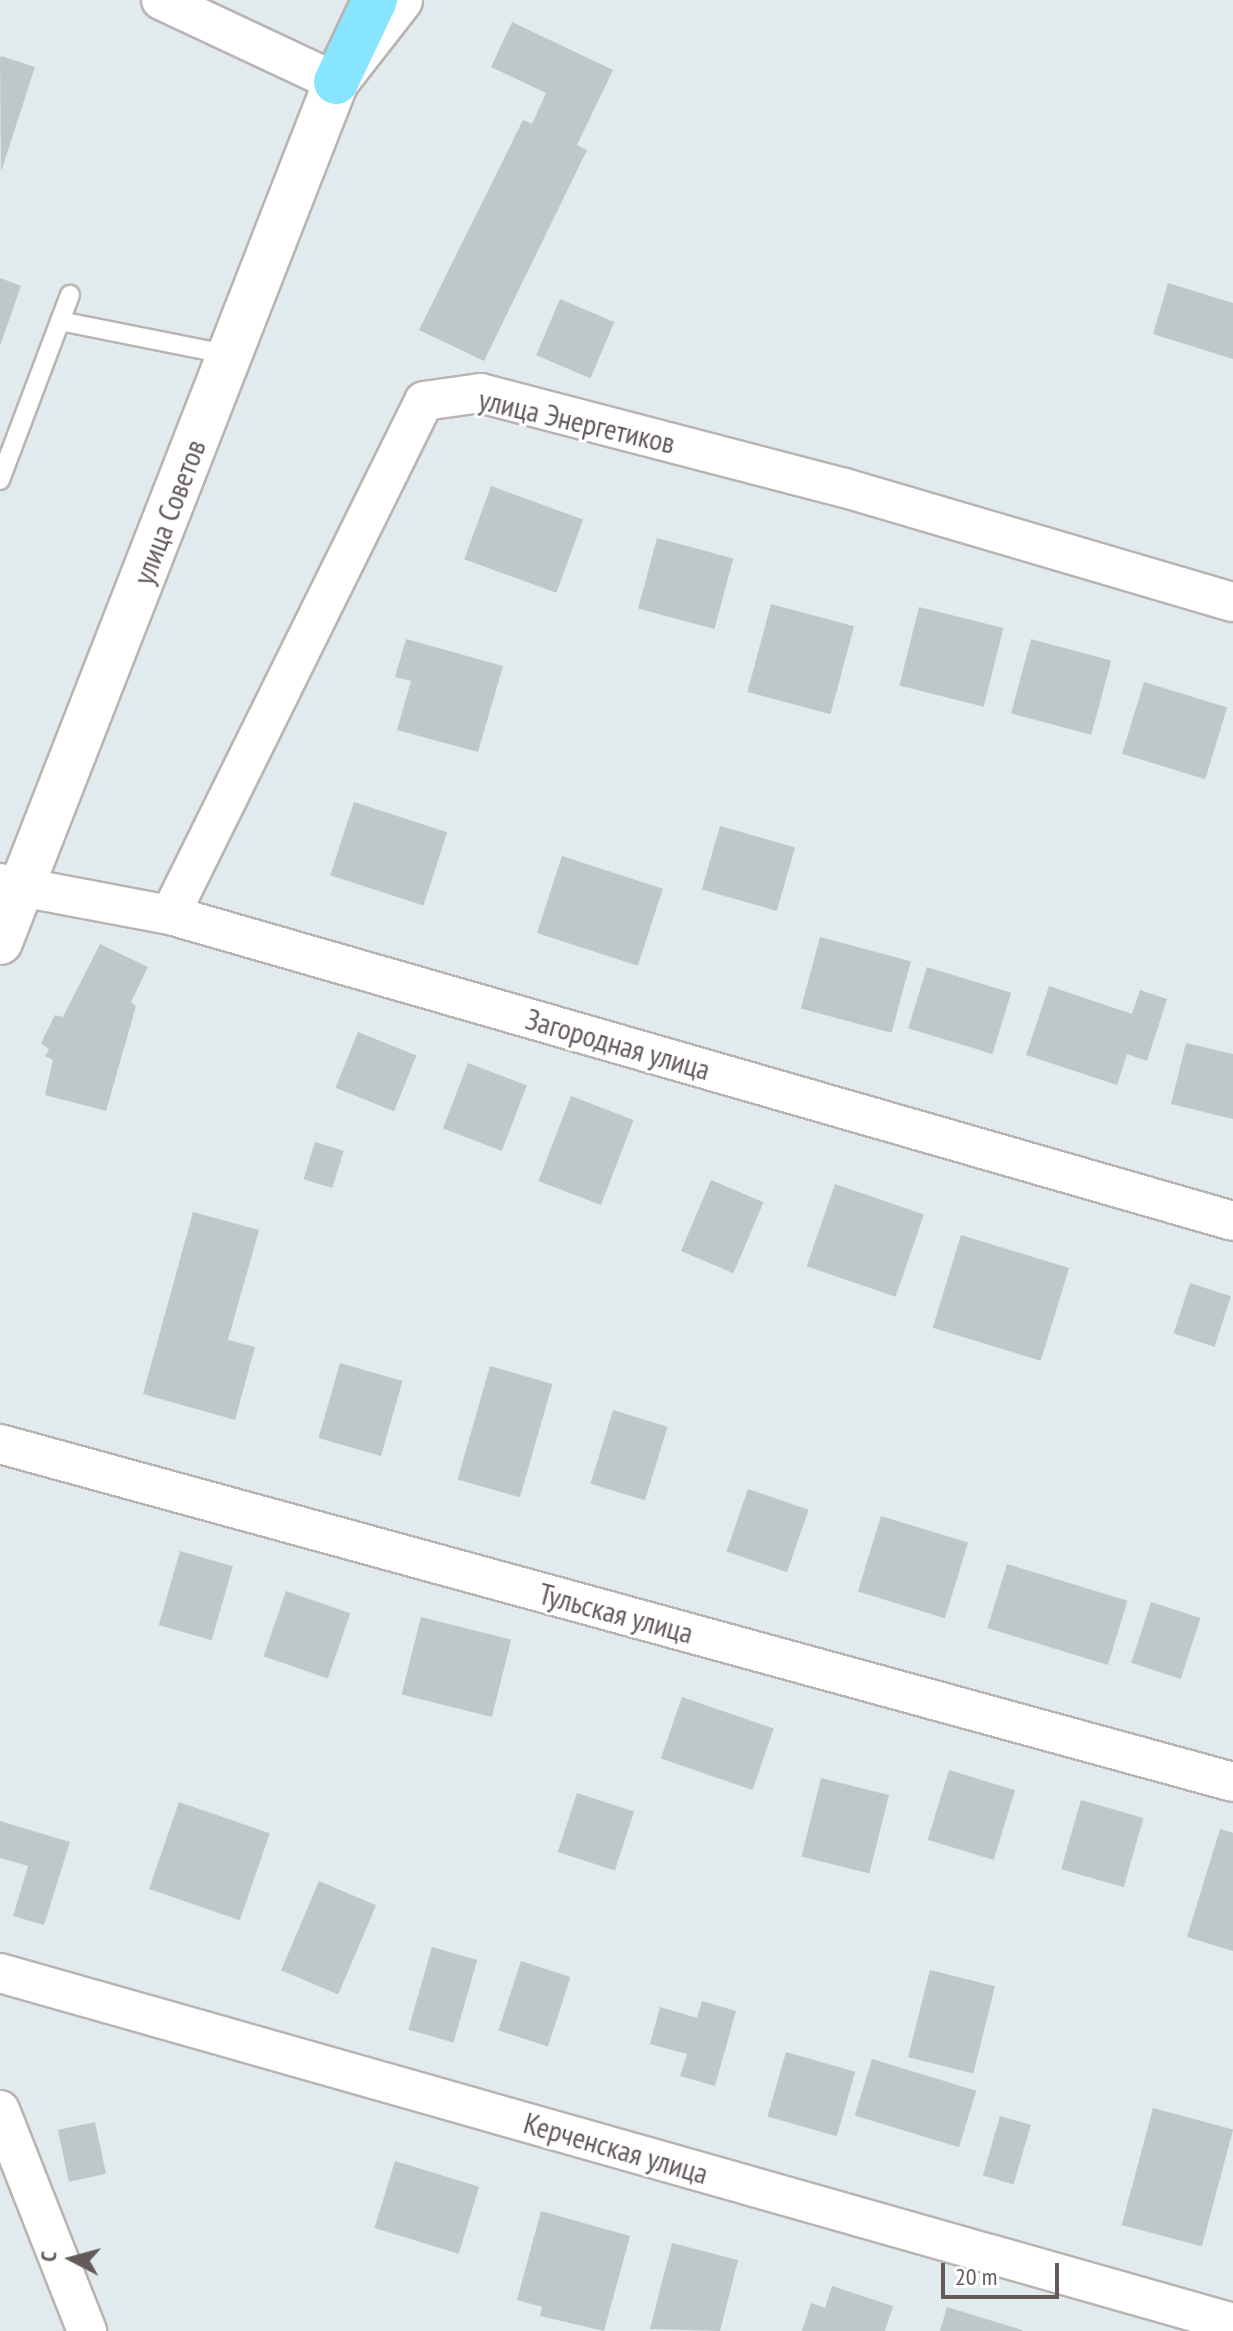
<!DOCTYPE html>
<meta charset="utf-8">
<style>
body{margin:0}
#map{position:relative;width:1233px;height:2331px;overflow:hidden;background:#e1ebee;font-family:"PT Sans Narrow",sans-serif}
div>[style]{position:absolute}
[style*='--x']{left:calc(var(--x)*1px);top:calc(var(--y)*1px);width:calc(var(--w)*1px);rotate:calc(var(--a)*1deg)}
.building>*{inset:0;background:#bec7c9;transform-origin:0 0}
.roads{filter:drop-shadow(2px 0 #bab3b2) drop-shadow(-2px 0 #bab3b2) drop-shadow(0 2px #bab3b2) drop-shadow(0 -2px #bab3b2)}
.lane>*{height:18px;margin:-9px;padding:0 9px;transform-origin:9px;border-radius:9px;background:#fff}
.street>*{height:38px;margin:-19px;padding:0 19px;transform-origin:19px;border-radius:19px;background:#fff}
.secondary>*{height:44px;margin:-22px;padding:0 22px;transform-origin:22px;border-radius:22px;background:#fff}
.highway>*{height:44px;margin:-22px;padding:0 22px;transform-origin:22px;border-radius:22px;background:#87e5ff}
span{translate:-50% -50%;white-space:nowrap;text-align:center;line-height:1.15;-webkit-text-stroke:6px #fff;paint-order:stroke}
.street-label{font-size:30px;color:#645a5a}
.north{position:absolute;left:32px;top:2219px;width:80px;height:80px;-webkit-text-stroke:6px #fff;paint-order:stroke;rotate:276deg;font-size:22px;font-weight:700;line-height:32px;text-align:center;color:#645a5a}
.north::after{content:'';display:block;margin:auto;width:28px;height:36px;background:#645a5a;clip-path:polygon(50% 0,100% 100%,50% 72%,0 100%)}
.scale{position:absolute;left:941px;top:2263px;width:118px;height:36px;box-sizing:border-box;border:4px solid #645a5a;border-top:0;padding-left:10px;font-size:24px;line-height:28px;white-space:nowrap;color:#645a5a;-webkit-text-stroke:6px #fff;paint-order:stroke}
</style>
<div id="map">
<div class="building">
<div style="clip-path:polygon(512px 22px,613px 70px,577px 145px,587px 150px,484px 361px,419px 330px,523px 120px,532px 124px,546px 93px,491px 67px)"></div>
<div style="clip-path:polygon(1px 56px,35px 67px,1px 172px,0 59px)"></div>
<div style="clip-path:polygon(0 278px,21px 286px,0 346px)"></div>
<div style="clip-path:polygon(1168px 283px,1233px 303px,1233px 359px,1153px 334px)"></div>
<div style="left:560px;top:299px;width:59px;height:61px;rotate:23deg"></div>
<div style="left:491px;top:486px;width:98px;height:78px;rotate:20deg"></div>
<div style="left:657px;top:538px;width:79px;height:73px;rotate:15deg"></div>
<div style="left:771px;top:604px;width:86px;height:91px;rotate:15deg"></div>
<div style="left:919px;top:607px;width:87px;height:81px;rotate:14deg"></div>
<div style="clip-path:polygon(406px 639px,503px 666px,478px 752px,397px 730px,411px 681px,395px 677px)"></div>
<div style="left:1031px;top:639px;width:83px;height:77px;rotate:15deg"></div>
<div style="left:1144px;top:682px;width:87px;height:75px;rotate:17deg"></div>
<div style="left:354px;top:802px;width:98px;height:77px;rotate:18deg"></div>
<div style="left:720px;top:826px;width:78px;height:66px;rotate:16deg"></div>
<div style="left:562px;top:856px;width:106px;height:81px;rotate:18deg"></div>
<div style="left:820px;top:937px;width:94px;height:74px;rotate:15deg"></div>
<div style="clip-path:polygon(100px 944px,148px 967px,131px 1002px,136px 1006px,106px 1111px,45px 1095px,53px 1060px,45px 1056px,49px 1049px,41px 1043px,55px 1015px,63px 1017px)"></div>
<div style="left:927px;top:967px;width:88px;height:64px;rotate:17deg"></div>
<div style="clip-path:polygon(1049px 986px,1132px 1014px,1140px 990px,1167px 999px,1147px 1061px,1127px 1054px,1117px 1085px,1026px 1055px)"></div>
<div style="left:358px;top:1032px;width:63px;height:60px;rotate:22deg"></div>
<div style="clip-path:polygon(1186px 1043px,1233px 1054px,1233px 1119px,1171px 1104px)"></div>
<div style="left:468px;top:1063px;width:63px;height:70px;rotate:21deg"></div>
<div style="left:571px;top:1096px;width:67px;height:91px;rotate:21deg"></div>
<div style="left:315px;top:1142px;width:30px;height:39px;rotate:17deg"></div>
<div style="left:711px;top:1180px;width:57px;height:77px;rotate:23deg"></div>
<div style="left:835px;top:1184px;width:94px;height:87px;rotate:19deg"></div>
<div style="clip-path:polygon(193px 1212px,259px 1230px,228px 1340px,255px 1347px,235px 1420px,143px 1394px)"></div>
<div style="left:961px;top:1235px;width:113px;height:97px;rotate:17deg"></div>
<div style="left:1190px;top:1283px;width:43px;height:53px;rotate:18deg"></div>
<div style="left:340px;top:1363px;width:65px;height:78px;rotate:16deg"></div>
<div style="left:490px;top:1366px;width:65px;height:118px;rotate:16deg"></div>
<div style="left:613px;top:1410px;width:57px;height:77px;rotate:17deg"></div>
<div style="left:748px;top:1489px;width:64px;height:66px;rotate:19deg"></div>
<div style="left:881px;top:1516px;width:91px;height:79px;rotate:17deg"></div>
<div style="left:180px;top:1551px;width:55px;height:77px;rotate:16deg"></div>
<div style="left:1007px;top:1564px;width:126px;height:67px;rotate:17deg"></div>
<div style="left:286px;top:1591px;width:68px;height:69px;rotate:19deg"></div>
<div style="left:1151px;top:1602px;width:52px;height:64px;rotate:18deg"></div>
<div style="left:421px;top:1617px;width:93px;height:80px;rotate:14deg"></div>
<div style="left:682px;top:1697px;width:97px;height:65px;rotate:19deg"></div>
<div style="left:949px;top:1770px;width:69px;height:73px;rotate:17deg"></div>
<div style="left:821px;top:1778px;width:70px;height:81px;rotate:14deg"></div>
<div style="left:577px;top:1793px;width:60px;height:62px;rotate:18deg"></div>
<div style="left:1081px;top:1800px;width:65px;height:72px;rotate:16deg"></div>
<div style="left:179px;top:1802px;width:96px;height:92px;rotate:19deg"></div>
<div style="clip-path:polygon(0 1821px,70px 1842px,44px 1925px,13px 1916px,28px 1866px,0 1858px)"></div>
<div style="clip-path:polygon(1220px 1829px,1233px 1833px,1233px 1951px,1187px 1937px)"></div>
<div style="left:319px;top:1881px;width:62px;height:97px;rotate:23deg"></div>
<div style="left:432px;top:1947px;width:47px;height:86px;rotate:16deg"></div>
<div style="left:521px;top:1961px;width:52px;height:73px;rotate:18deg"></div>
<div style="left:930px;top:1970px;width:67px;height:90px;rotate:14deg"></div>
<div style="clip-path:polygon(702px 2001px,736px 2011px,715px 2086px,680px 2076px,687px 2054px,650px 2044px,660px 2007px,697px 2018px)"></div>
<div style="left:786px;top:2052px;width:72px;height:67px;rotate:16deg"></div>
<div style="left:872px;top:2059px;width:109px;height:59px;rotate:17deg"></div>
<div style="left:1153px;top:2108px;width:83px;height:121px;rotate:15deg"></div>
<div style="left:1000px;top:2116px;width:32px;height:62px;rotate:16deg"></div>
<div style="left:95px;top:2122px;width:53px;height:38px;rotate:78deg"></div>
<div style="left:395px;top:2161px;width:88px;height:70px;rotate:17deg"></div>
<div style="clip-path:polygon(541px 2211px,630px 2236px,604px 2331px,540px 2316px,542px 2307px,517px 2300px)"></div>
<div style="clip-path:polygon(672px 2243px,738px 2260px,720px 2331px,650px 2329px)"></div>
<div style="clip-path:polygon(832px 2286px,893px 2306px,885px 2331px,802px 2331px,811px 2303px,825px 2308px)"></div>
<div style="clip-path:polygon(947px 2307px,1022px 2330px,1022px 2331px,940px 2331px)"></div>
</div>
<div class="roads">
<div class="lane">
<div style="--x:60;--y:321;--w:173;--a:11.3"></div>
<div style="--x:0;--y:480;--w:198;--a:-69.3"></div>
</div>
<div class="street">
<div style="--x:161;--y:0;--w:193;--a:25.1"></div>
<div style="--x:0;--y:883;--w:173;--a:10.7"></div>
<div style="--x:170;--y:915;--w:1106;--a:16.06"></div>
<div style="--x:170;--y:915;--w:573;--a:-63.7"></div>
<div style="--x:424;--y:401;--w:57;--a:-8.1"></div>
<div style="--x:480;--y:393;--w:377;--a:14.6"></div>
<div style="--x:845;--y:488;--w:404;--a:16.4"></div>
<div style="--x:0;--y:1444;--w:1278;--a:15.33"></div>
<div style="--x:0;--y:1973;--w:1282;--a:15.85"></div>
<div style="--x:0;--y:2110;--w:238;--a:68.5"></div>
</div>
<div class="secondary">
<div style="--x:0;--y:942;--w:923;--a:-68.66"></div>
<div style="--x:336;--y:82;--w:104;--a:-52"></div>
</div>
<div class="highway">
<div style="--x:336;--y:82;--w:91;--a:-64.6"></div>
</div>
</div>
<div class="street-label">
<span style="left:577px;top:421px;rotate:13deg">улица Энергетиков</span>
<span style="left:169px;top:512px;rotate:-69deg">улица Советов</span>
<span style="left:618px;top:1044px;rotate:16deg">Загородная улица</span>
<span style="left:616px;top:1613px;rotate:15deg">Тульская улица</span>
<span style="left:616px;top:2148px;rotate:16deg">Керченская улица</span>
</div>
<div class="north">С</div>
<div class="scale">20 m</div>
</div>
